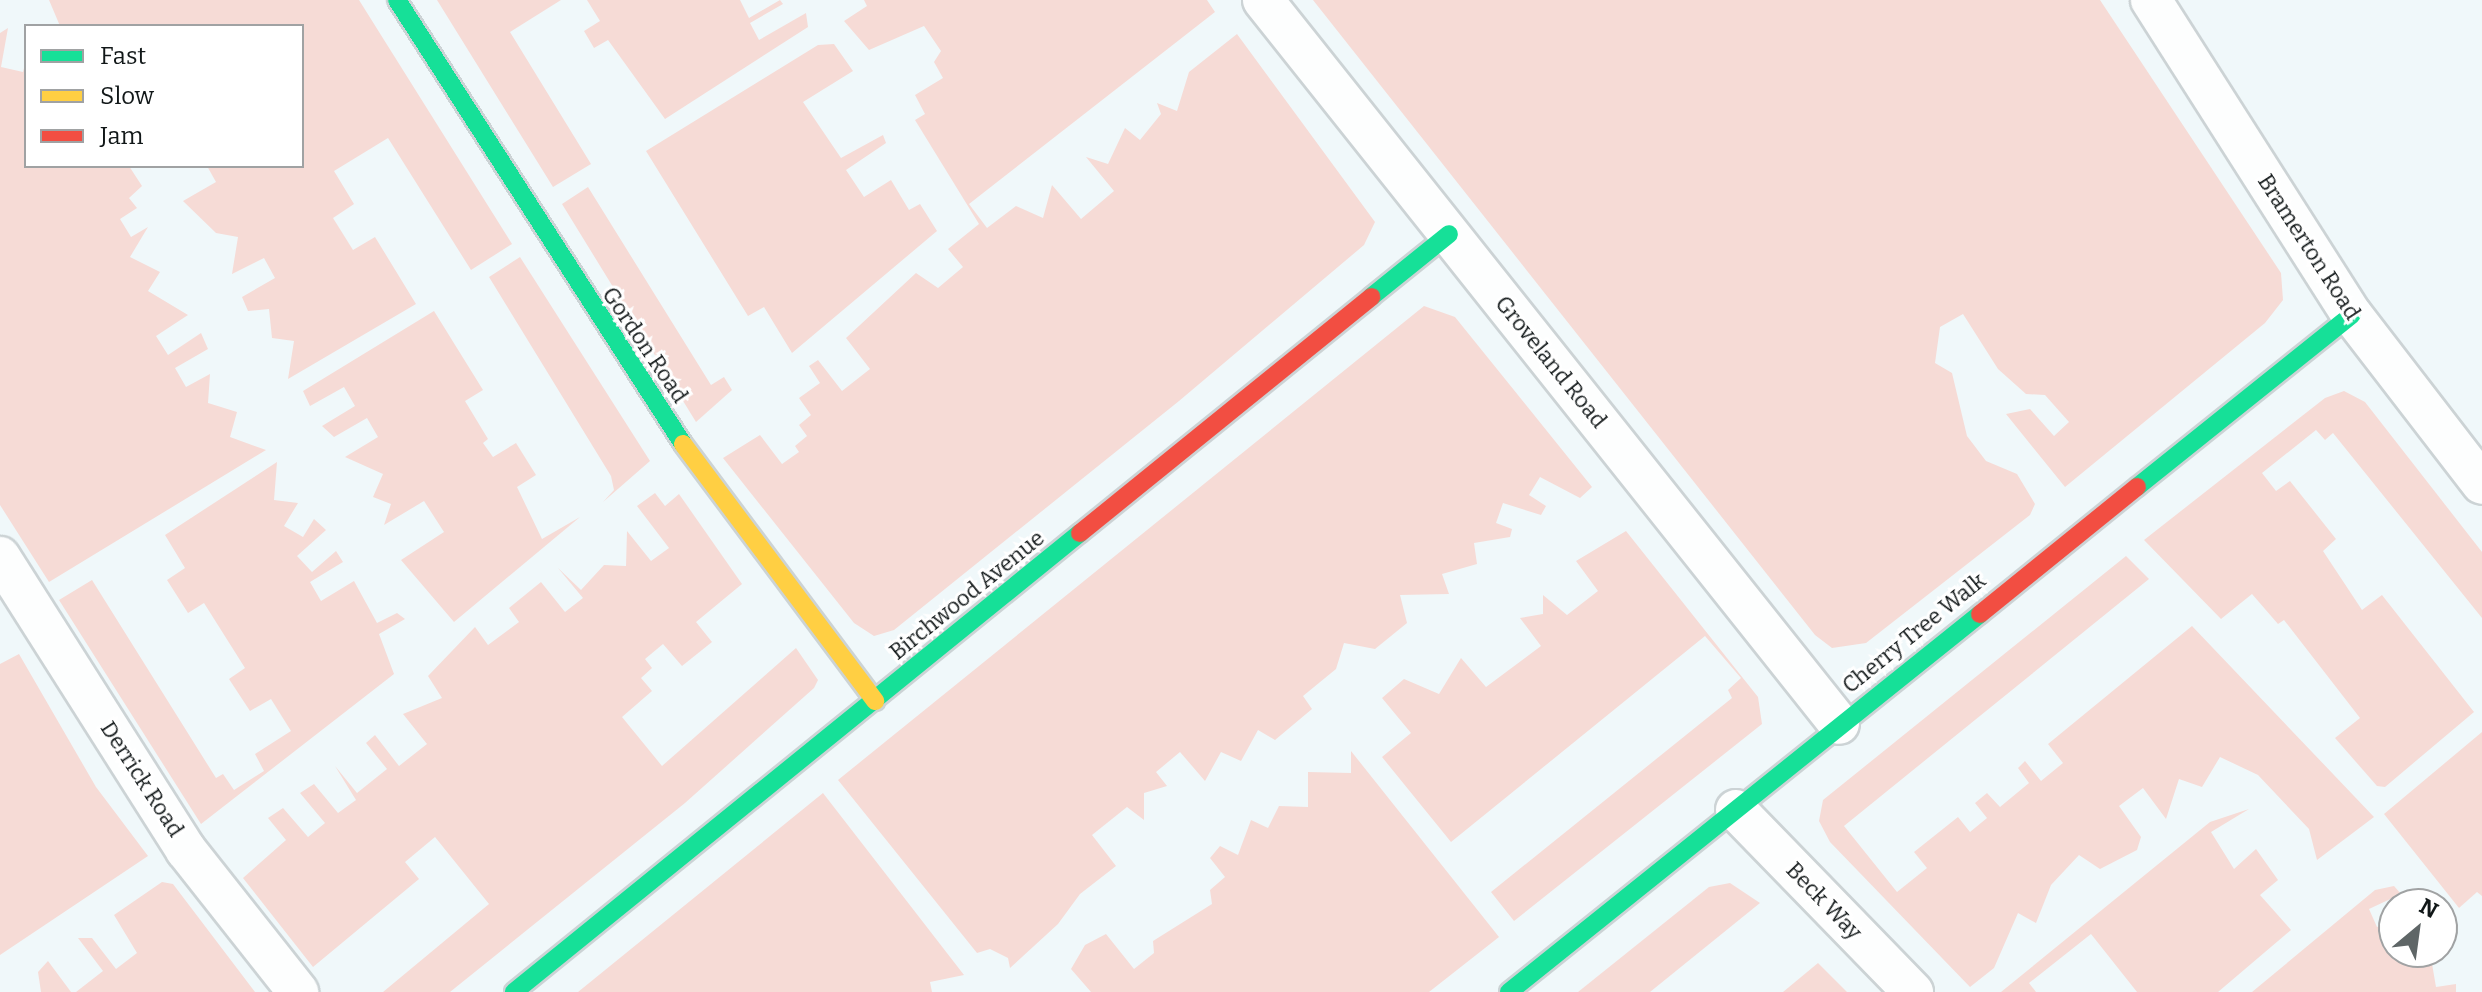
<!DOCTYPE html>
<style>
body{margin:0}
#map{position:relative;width:2482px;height:992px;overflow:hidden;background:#f0f8fa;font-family:Bitter,serif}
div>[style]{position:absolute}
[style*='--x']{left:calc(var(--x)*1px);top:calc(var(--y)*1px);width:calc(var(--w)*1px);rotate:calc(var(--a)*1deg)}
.green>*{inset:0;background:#f6dbd6}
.roads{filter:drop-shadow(2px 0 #ccd3d5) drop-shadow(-2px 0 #ccd3d5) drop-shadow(0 2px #ccd3d5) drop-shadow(0 -2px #ccd3d5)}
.street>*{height:40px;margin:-20px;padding:0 20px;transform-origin:20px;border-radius:20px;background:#fdfefe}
.fast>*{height:18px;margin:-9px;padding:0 9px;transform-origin:9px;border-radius:9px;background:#16e098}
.slow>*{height:18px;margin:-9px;padding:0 9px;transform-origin:9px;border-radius:9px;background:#ffcf43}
.jam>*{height:18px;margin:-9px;padding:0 9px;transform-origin:9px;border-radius:9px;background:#f24e42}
span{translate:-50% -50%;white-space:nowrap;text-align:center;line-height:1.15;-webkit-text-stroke:6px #fff;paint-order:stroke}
.street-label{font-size:22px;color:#111718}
.legend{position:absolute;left:24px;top:24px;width:280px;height:144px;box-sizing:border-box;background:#fff;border:2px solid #a0a2a3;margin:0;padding:10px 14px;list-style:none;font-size:24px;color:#111718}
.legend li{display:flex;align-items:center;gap:16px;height:40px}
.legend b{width:40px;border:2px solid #a0a2a3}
.north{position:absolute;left:2378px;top:888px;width:80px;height:80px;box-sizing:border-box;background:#fff;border:2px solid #a0a2a3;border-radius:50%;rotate:29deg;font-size:22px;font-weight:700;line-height:32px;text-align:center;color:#111718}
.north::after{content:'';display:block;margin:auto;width:28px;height:36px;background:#5f6667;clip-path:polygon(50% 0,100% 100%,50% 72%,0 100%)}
</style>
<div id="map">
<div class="green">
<div style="clip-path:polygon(49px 0,359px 0,512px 244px,471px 270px,388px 138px,334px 171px,354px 204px,333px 218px,353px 250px,375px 237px,416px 304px,288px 379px,294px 341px,272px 338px,269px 309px,248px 311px,242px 297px,275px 278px,264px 258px,232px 274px,238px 237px,216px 233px,183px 201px,216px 182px,207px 166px,302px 166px,302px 26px,60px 26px)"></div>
<div style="clip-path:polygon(437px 0,561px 0,510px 32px,591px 164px,553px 187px)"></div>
<div style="clip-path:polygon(587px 0,740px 0,749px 18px,780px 0,783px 4px,750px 23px,759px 40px,806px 13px,808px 27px,665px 119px,608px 40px,594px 48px,584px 31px,600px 21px)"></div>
<div style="clip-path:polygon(864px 0,1207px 0,1215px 12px,969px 204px,987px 228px,1016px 206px,1043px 218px,1052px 185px,1081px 219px,1114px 191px,1086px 157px,1108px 164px,1125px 128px,1140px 140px,1161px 114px,1157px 103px,1177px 111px,1189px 72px,1237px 34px,1375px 222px,1364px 245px,1179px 401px,894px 630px,874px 636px,854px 623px,723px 458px,760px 435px,782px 464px,799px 452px,795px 446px,807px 436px,799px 425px,811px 415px,799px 398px,820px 383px,809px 366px,818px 360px,842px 391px,870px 369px,846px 338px,916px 273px,938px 288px,963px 267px,948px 249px,979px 224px,915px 120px,925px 114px,915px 95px,943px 78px,934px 62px,941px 51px,924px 26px,869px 50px,844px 21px,867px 6px)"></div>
<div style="clip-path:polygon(1313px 0,2100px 0,2281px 273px,2283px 300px,2265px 323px,2065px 487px,2006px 414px,2030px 409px,2054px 436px,2069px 422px,2045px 395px,2026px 394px,1998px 369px,1963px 314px,1940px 327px,1935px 363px,1952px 373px,1967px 436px,1986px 461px,2017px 474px,2035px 504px,2030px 515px,1866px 643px,1832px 648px,1815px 635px)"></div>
<div style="clip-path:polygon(8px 28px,1px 67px,23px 72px,26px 60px,26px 166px,129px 166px,142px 186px,129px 198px,137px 208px,120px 219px,131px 237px,148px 227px,130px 257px,160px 272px,148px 291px,188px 315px,156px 336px,168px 355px,201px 333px,208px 349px,175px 368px,186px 387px,210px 374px,208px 403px,237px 412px,230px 437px,266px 450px,49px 582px,0 505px,0 33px)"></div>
<div style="clip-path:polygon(834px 44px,853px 71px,803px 102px,841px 158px,883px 135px,886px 143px,846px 170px,864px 197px,891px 180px,909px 210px,920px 204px,937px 231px,792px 353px,764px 307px,748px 316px,646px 151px,818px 45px)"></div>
<div style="clip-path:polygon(588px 187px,711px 385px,724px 377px,732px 390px,696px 422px,562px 204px)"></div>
<div style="clip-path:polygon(520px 257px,650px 461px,603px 502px,614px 490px,611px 476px,489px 277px)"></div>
<div style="clip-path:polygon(1424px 306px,1455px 317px,1592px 487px,1580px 498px,1540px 477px,1529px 495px,1546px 506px,1541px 515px,1503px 503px,1496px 523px,1512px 529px,1510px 537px,1474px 543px,1477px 564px,1442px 574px,1449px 594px,1400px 595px,1407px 623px,1375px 649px,1344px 643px,1336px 669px,1303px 696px,1312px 709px,1275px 740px,1258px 730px,1241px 761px,1221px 752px,1205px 781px,1180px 752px,1156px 772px,1167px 786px,1144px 793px,1144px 820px,1127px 807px,1092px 835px,1116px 866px,1080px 894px,1058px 924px,1010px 968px,1008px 958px,990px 949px,977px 953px,838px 780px)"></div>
<div style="clip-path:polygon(434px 311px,483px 390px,465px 401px,488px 439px,483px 443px,493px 457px,516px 443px,536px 475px,517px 487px,542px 539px,580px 517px,454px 622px,401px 560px,444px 532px,424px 501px,384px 525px,391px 504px,373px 497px,383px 474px,345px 457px,378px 437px,367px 418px,334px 437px,322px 426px,355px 406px,344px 387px,310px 406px,303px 391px)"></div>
<div style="clip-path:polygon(2344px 391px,2365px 402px,2482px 552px,2482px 618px,2333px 433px,2325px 440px,2316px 430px,2262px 473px,2276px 491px,2290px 481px,2336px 539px,2323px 551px,2362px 610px,2382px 595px,2474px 712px,2385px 787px,2377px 786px,2335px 738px,2360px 718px,2284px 620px,2278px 624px,2252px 594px,2221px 619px,2144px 540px,2325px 398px)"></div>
<div style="clip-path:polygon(277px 462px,274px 500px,298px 503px,284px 526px,303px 537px,314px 519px,326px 530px,297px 556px,312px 572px,336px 551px,343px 562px,310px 582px,321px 601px,354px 581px,377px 623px,397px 613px,405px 619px,379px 634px,394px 674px,201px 824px,59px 600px,92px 580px,216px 778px,223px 774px,234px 790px,264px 771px,255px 754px,291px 731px,271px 699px,250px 711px,229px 679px,245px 668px,204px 603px,188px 613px,167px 580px,185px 568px,165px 535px)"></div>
<div style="clip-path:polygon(655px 493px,665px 506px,679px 494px,742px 584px,696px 622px,712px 642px,682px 666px,663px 644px,645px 659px,652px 668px,641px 678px,652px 691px,622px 717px,662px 766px,796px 648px,818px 680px,814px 688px,685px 803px,450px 992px,383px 992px,489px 904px,435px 837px,405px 862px,419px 879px,313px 967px,243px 878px,286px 840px,268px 818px,283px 808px,308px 837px,325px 823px,300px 793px,314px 784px,338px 813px,356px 800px,335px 766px,357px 793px,387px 769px,366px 743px,375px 735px,399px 766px,427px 744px,403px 714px,442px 698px,428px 676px,475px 627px,488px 645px,519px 622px,509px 608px,541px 582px,565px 612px,583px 598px,558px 568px,581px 590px,604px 565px,626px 566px,627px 531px,651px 561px,669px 548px,637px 506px)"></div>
<div style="clip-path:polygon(1626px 531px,1758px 697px,1762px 724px,1514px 921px,1491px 892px,1732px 698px,1728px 690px,1741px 678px,1705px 636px,1451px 842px,1382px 757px,1411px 733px,1382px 698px,1404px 679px,1439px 694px,1461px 658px,1486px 687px,1541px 646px,1520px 618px,1543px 614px,1543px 595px,1567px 615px,1598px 591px,1576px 561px)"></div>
<div style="clip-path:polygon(2126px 556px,2149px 579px,1844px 826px,1897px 892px,1927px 868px,1914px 852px,1958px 817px,1970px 832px,1987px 818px,1975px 803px,1987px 793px,2000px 807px,2029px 783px,2018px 768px,2025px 761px,2041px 781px,2063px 763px,2048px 744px,2192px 626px,2374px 817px,2317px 860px,2309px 829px,2258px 775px,2220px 757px,2202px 787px,2179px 779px,2166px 819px,2143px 788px,2119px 806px,2141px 837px,2137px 850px,2100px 869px,2079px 855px,2051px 885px,2036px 923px,2018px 913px,1994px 968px,1970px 987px,1830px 842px,1819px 821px,1823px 800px)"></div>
<div style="clip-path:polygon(19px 654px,96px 787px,148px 856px,0 955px,0 664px)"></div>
<div style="clip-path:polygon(2482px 732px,2482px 896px,2477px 892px,2459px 908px,2384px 814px)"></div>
<div style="clip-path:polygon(1351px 751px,1499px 937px,1429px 992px,1091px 992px,1071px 969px,1085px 945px,1106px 934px,1134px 969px,1154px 953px,1153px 941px,1212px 904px,1210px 890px,1225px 877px,1210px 858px,1220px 846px,1238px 855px,1251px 820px,1268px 828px,1279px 806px,1308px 807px,1308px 772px,1351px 773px)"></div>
<div style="clip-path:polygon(823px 793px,964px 975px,930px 982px,932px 992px,578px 992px)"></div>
<div style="clip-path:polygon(2249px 809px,2211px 832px,2234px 869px,2256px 849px,2278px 880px,2260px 895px,2291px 930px,2218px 992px,2137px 992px,2091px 934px,2029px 983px,2036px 992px,2001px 992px,2210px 822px)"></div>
<div style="clip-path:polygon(162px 882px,173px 884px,255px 992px,76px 992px,103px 971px,78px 938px,92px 938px,116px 969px,137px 953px,114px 915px)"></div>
<div style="clip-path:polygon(1730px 883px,1760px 903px,1650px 992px,1578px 992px,1709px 887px)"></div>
<div style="clip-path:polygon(2394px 886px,2401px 894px,2369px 909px,2377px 927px,2394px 920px,2394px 952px,2430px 952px,2436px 987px,2456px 984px,2456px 992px,2252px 992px,2375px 890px)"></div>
<div style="clip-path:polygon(48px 961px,71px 992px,41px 992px,38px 972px)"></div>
<div style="clip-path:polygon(1818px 963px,1847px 992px,1783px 992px)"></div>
</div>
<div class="roads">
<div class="street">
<div style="--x:1263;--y:0;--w:925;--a:51.49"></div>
<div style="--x:2151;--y:0;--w:374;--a:57.5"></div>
<div style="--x:2352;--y:315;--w:213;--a:52.4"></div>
<div style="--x:0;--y:557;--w:347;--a:57.6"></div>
<div style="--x:186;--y:850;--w:181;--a:51.7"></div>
<div style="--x:1736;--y:810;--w:254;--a:45.8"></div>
</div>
<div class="fast">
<div style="--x:397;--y:0;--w:528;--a:57.21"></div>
<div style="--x:1371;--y:297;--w:100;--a:-38.9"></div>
<div style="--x:2137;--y:487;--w:275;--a:-38.7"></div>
<div style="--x:514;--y:992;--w:729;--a:-39.04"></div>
<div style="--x:1509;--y:992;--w:604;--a:-38.75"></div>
</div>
<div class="slow">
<div style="--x:683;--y:444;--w:321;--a:53.2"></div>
</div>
<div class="jam">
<div style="--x:1080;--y:533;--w:375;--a:-39"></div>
<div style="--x:1980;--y:614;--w:202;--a:-39"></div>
</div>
</div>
<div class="street-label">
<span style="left:2309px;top:247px;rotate:57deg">Bramerton Road</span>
<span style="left:645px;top:345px;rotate:56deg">Gordon Road</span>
<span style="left:1551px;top:362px;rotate:51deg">Groveland Road</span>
<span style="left:967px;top:595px;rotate:-39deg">Birchwood Avenue</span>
<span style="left:1914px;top:633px;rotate:-39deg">Cherry Tree Walk</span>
<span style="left:142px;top:779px;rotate:57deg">Derrick Road</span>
<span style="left:1824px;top:901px;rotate:46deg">Beck Way</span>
</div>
<ul class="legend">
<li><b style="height:10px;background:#16e098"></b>Fast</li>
<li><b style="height:10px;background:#ffcf43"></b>Slow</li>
<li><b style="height:10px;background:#f24e42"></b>Jam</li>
</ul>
<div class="north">N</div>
</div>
